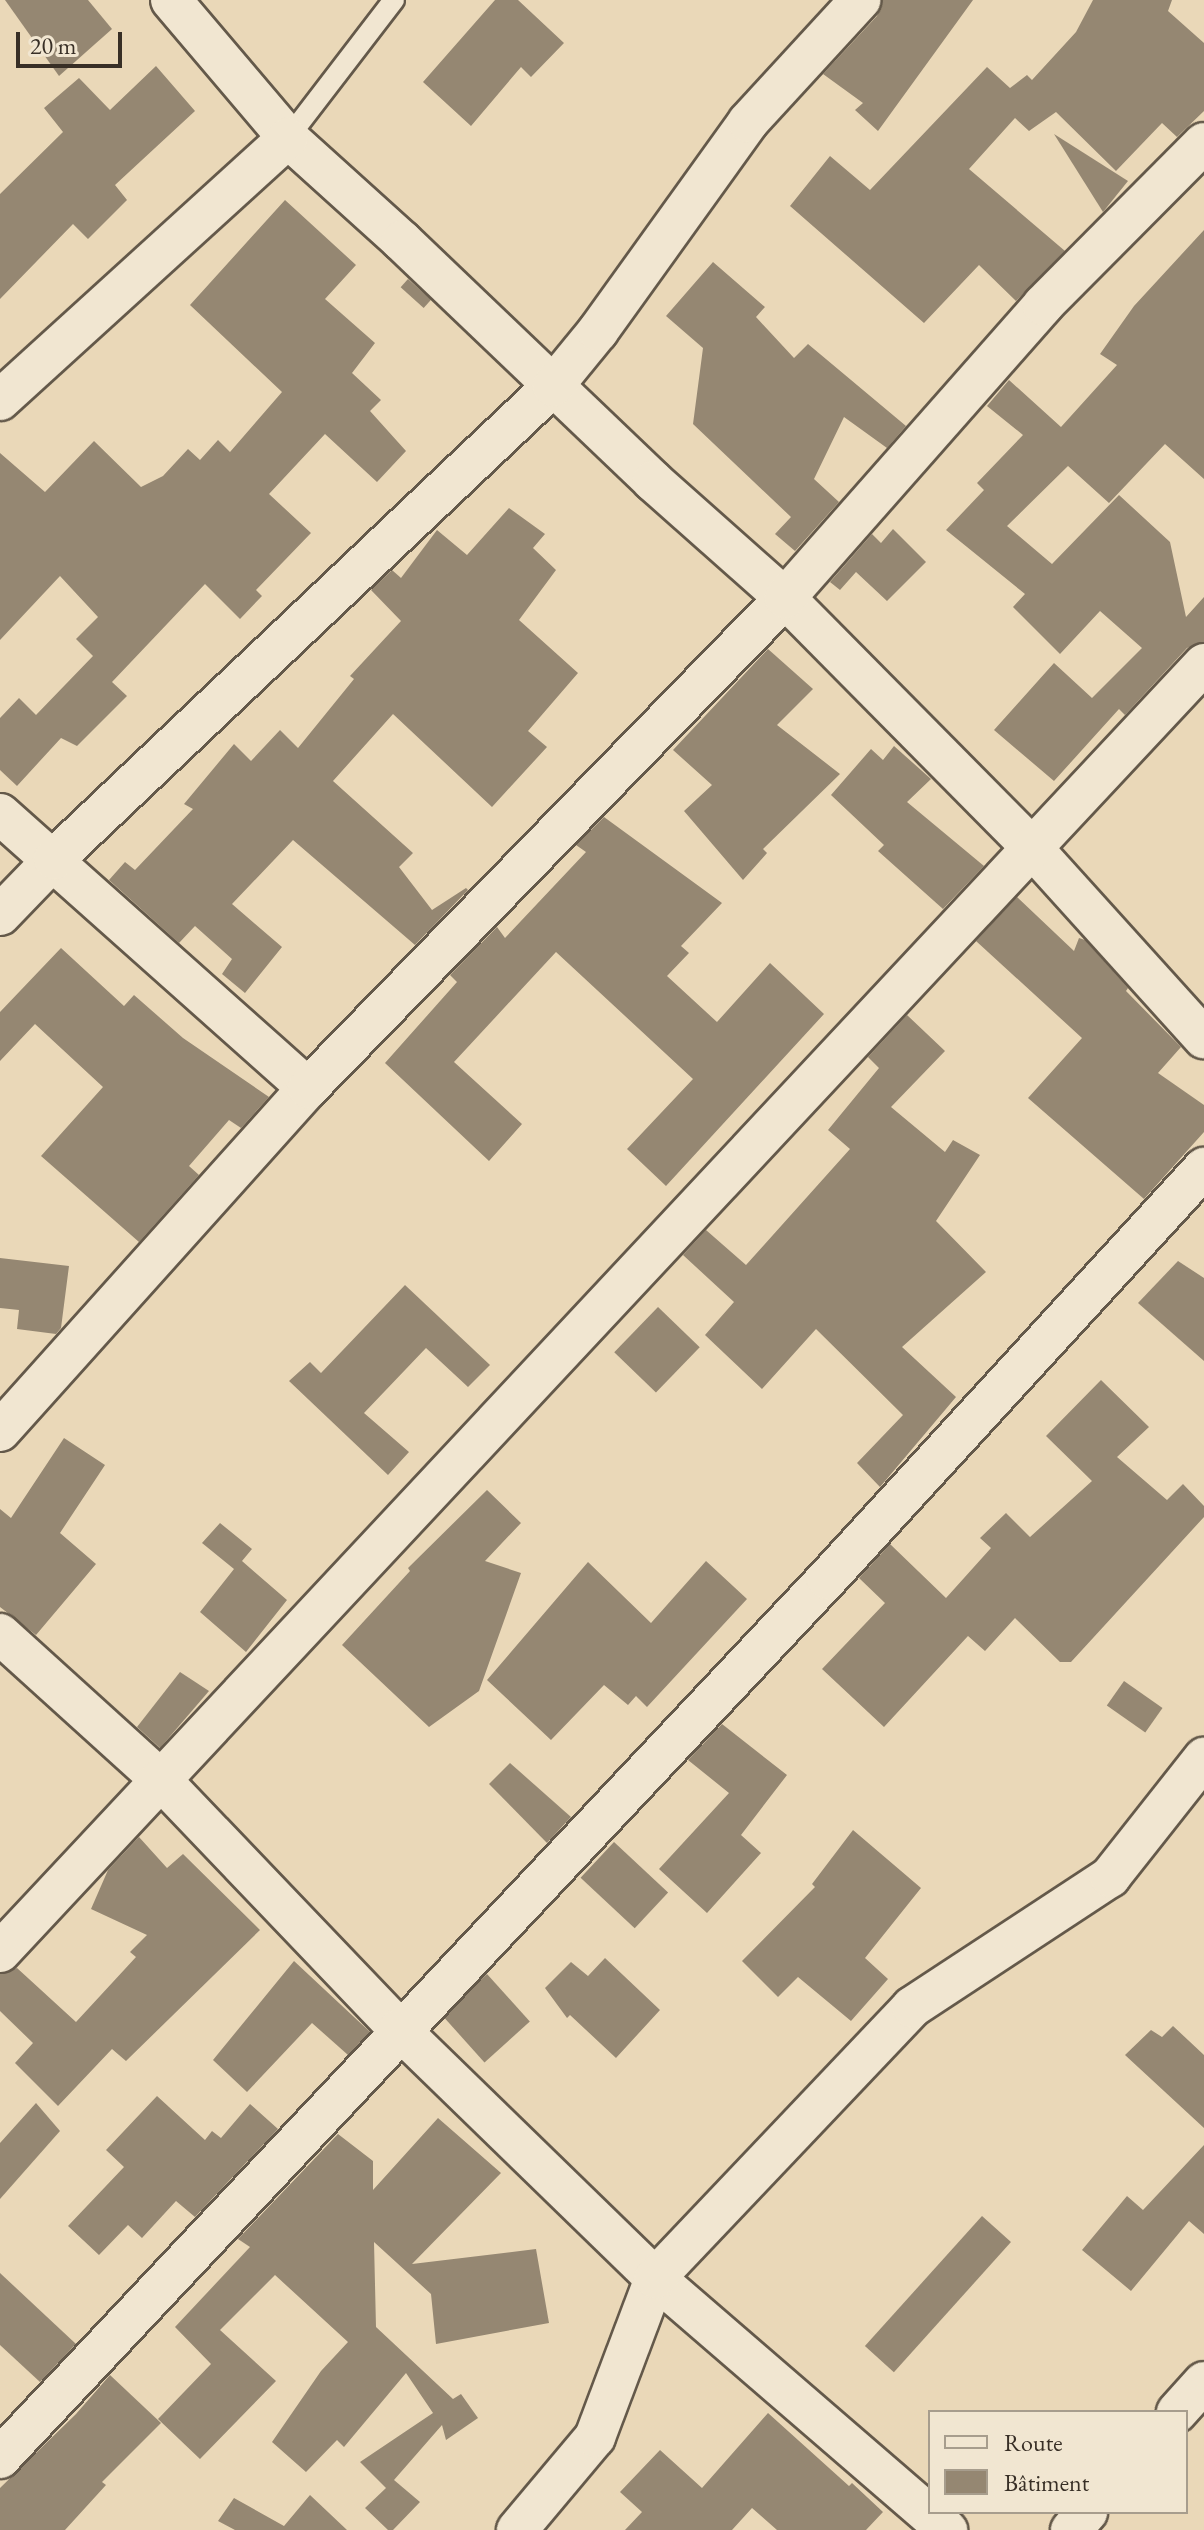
<!DOCTYPE html>
<meta charset="utf-8">
<style>
body{margin:0}
#map{position:relative;width:1204px;height:2530px;overflow:hidden;background:#ead8b8;font-family:"EB Garamond",serif}
div>[style]{position:absolute}
[style*='--x']{left:calc(var(--x)*1px);top:calc(var(--y)*1px);width:calc(var(--w)*1px);rotate:calc(var(--a)*1deg)}
.building>*{inset:0;background:#958772;transform-origin:0 0}
.roads{filter:drop-shadow(2px 0 #64594a) drop-shadow(-2px 0 #64594a) drop-shadow(0 2px #64594a) drop-shadow(0 -2px #64594a)}
.service>*{height:20px;margin:-10px;padding:0 10px;transform-origin:10px;border-radius:10px;background:#f1e6d1}
.minor>*{height:40px;margin:-20px;padding:0 20px;transform-origin:20px;border-radius:20px;background:#f1e6d1}
span{translate:-50% -50%;white-space:nowrap;text-align:center;line-height:1.15;-webkit-text-stroke:8px #f1e6d1;paint-order:stroke}
.legend{position:absolute;left:928px;top:2410px;width:260px;height:104px;box-sizing:border-box;background:#f1e6d1;border:2px solid #a79d8d;margin:0;padding:10px 14px;list-style:none;font-size:24px;color:#382f26}
.legend li{display:flex;align-items:center;gap:16px;height:40px}
.legend b{width:40px;border:2px solid #a79d8d}
.scale{position:absolute;left:16px;top:32px;width:106px;height:36px;box-sizing:border-box;border:4px solid #382f26;border-top:0;padding-left:10px;font-size:24px;line-height:28px;white-space:nowrap;color:#382f26;-webkit-text-stroke:6px #f1e6d1;paint-order:stroke}
</style>
<div id="map">
<div class="building">
<div style="clip-path:polygon(5px 0,88px 0,112px 29px,59px 76px)"></div>
<div style="clip-path:polygon(495px 0,518px 0,564px 43px,531px 77px,521px 67px,471px 126px,423px 82px)"></div>
<div style="clip-path:polygon(882px 0,973px 0,878px 131px,855px 110px,863px 103px,823px 74px,877px 16px)"></div>
<div style="clip-path:polygon(1093px 0,1172px 0,1168px 11px,1204px 43px,1204px 111px,1177px 137px,1162px 123px,1116px 171px,1056px 112px,1029px 131px,1015px 118px,969px 169px,1065px 251px,1016px 301px,979px 265px,924px 323px,790px 206px,830px 156px,870px 190px,987px 67px,1010px 88px,1027px 75px,1032px 80px,1076px 32px)"></div>
<div style="clip-path:polygon(156px 66px,195px 111px,115px 185px,127px 200px,88px 239px,73px 224px,0 299px,0 194px,63px 132px,44px 108px,79px 78px,110px 110px)"></div>
<div style="clip-path:polygon(1054px 134px,1128px 181px,1103px 212px)"></div>
<div style="clip-path:polygon(285px 200px,356px 265px,325px 299px,375px 343px,352px 373px,381px 400px,370px 411px,406px 451px,377px 482px,325px 434px,269px 494px,311px 533px,256px 590px,262px 596px,240px 619px,205px 584px,112px 682px,127px 696px,77px 746px,61px 738px,17px 786px,0 770px,0 718px,19px 698px,36px 715px,93px 656px,76px 639px,98px 617px,60px 576px,0 640px,0 453px,45px 492px,94px 441px,141px 487px,163px 476px,188px 449px,200px 460px,218px 440px,230px 452px,282px 392px,190px 305px)"></div>
<div style="clip-path:polygon(1204px 230px,1204px 479px,1165px 444px,1109px 503px,1068px 466px,1007px 526px,1052px 564px,1119px 495px,1170px 542px,1186px 617px,1204px 597px,1204px 642px,1187px 648px,1125px 715px,1119px 709px,1054px 781px,994px 730px,1054px 663px,1092px 698px,1142px 648px,1100px 611px,1060px 654px,1013px 607px,1025px 594px,946px 530px,984px 490px,977px 483px,1023px 435px,987px 406px,1009px 380px,1061px 427px,1117px 365px,1100px 354px,1134px 306px)"></div>
<div style="clip-path:polygon(713px 262px,765px 307px,756px 317px,794px 358px,808px 344px,906px 426px,887px 448px,844px 417px,814px 479px,839px 502px,795px 551px,775px 534px,791px 517px,693px 424px,703px 348px,666px 316px)"></div>
<div style="left:408px;top:279px;width:31px;height:11px;rotate:42deg"></div>
<div style="clip-path:polygon(509px 508px,545px 534px,533px 548px,556px 570px,519px 620px,578px 673px,528px 731px,547px 747px,492px 807px,393px 714px,333px 781px,413px 853px,399px 867px,432px 910px,466px 888px,468px 890px,415px 945px,293px 840px,232px 904px,282px 947px,245px 993px,222px 974px,232px 959px,195px 926px,179px 943px,109px 880px,125px 862px,135px 870px,193px 809px,184px 804px,234px 744px,251px 761px,280px 730px,298px 748px,354px 679px,350px 676px,401px 621px,371px 590px,392px 570px,401px 578px,437px 530px,467px 555px)"></div>
<div style="clip-path:polygon(893px 529px,926px 562px,887px 601px,856px 572px,840px 590px,830px 582px,872px 534px,881px 543px)"></div>
<div style="clip-path:polygon(768px 649px,813px 689px,777px 725px,840px 774px,763px 849px,767px 853px,743px 880px,684px 811px,712px 785px,673px 750px)"></div>
<div style="clip-path:polygon(894px 746px,931px 779px,907px 802px,984px 866px,943px 909px,878px 851px,884px 845px,831px 795px,871px 749px,883px 760px)"></div>
<div style="clip-path:polygon(604px 817px,722px 903px,681px 946px,689px 953px,667px 976px,717px 1022px,770px 963px,824px 1014px,666px 1186px,627px 1149px,693px 1079px,556px 952px,454px 1062px,522px 1124px,489px 1161px,385px 1063px,457px 982px,450px 975px,497px 927px,505px 938px,586px 852px,576px 845px)"></div>
<div style="clip-path:polygon(1017px 897px,1074px 951px,1079px 938px,1085px 940px,1128px 988px,1126px 991px,1181px 1047px,1158px 1073px,1204px 1105px,1204px 1132px,1144px 1199px,1028px 1098px,1082px 1038px,976px 941px)"></div>
<div style="clip-path:polygon(61px 948px,124px 1006px,134px 995px,183px 1038px,269px 1097px,241px 1128px,229px 1120px,189px 1166px,199px 1175px,139px 1242px,41px 1156px,103px 1087px,35px 1024px,0 1061px,0 1012px)"></div>
<div style="clip-path:polygon(907px 1015px,945px 1051px,891px 1107px,945px 1152px,953px 1140px,980px 1155px,936px 1221px,986px 1272px,902px 1347px,956px 1397px,880px 1487px,857px 1463px,903px 1415px,816px 1329px,762px 1389px,705px 1335px,734px 1302px,683px 1255px,706px 1230px,746px 1265px,850px 1149px,828px 1130px,879px 1068px,868px 1057px)"></div>
<div style="clip-path:polygon(0 1258px,69px 1266px,61px 1328px,56px 1334px,17px 1329px,19px 1310px,0 1308px)"></div>
<div style="clip-path:polygon(1178px 1261px,1204px 1278px,1204px 1361px,1138px 1303px)"></div>
<div style="clip-path:polygon(405px 1285px,490px 1365px,468px 1387px,426px 1348px,364px 1413px,409px 1452px,388px 1475px,289px 1381px,310px 1362px,321px 1373px)"></div>
<div style="left:658px;top:1307px;width:58px;height:63px;rotate:44deg"></div>
<div style="clip-path:polygon(1101px 1380px,1149px 1427px,1117px 1457px,1167px 1500px,1183px 1484px,1204px 1506px,1204px 1517px,1071px 1662px,1060px 1662px,1015px 1618px,985px 1651px,968px 1636px,884px 1727px,822px 1669px,885px 1603px,859px 1578px,890px 1544px,946px 1598px,991px 1548px,980px 1538px,1006px 1513px,1030px 1537px,1092px 1481px,1046px 1436px)"></div>
<div style="clip-path:polygon(64px 1438px,105px 1465px,60px 1533px,96px 1564px,36px 1635px,0 1607px,0 1509px,11px 1518px)"></div>
<div style="clip-path:polygon(487px 1490px,521px 1523px,485px 1561px,521px 1573px,479px 1691px,429px 1727px,342px 1645px,410px 1571px,408px 1568px)"></div>
<div style="clip-path:polygon(220px 1523px,252px 1549px,242px 1561px,287px 1600px,246px 1652px,200px 1612px,234px 1569px,202px 1543px)"></div>
<div style="clip-path:polygon(706px 1561px,747px 1599px,647px 1707px,636px 1696px,628px 1705px,604px 1685px,551px 1740px,487px 1680px,588px 1562px,651px 1623px)"></div>
<div style="clip-path:polygon(180px 1672px,209px 1691px,160px 1748px,137px 1727px)"></div>
<div style="left:1124px;top:1681px;width:47px;height:30px;rotate:35deg"></div>
<div style="clip-path:polygon(722px 1724px,787px 1775px,741px 1835px,761px 1853px,707px 1913px,659px 1869px,729px 1793px,688px 1760px)"></div>
<div style="clip-path:polygon(510px 1763px,571px 1817px,547px 1843px,489px 1784px)"></div>
<div style="clip-path:polygon(853px 1830px,921px 1888px,865px 1958px,888px 1979px,851px 2021px,798px 1977px,778px 1997px,742px 1961px,815px 1887px,812px 1884px)"></div>
<div style="clip-path:polygon(139px 1837px,167px 1868px,183px 1854px,260px 1930px,126px 2061px,112px 2049px,58px 2106px,15px 2063px,33px 2043px,0 2011px,0 1974px,17px 1968px,76px 2022px,136px 1957px,130px 1952px,147px 1935px,91px 1909px,108px 1870px)"></div>
<div style="left:614px;top:1842px;width:74px;height:49px;rotate:43deg"></div>
<div style="clip-path:polygon(605px 1958px,660px 2010px,616px 2058px,570px 2015px,567px 2018px,545px 1988px,571px 1962px,588px 1976px)"></div>
<div style="clip-path:polygon(294px 1961px,370px 2032px,348px 2055px,312px 2023px,247px 2092px,213px 2060px)"></div>
<div style="left:487px;top:1974px;width:64px;height:61px;rotate:48deg"></div>
<div style="clip-path:polygon(1173px 2026px,1204px 2055px,1204px 2128px,1125px 2055px,1151px 2030px,1162px 2037px)"></div>
<div style="clip-path:polygon(157px 2096px,205px 2140px,212px 2131px,221px 2138px,250px 2104px,278px 2129px,195px 2217px,176px 2201px,142px 2238px,128px 2225px,99px 2255px,68px 2226px,124px 2167px,106px 2150px)"></div>
<div style="clip-path:polygon(36px 2103px,60px 2131px,0 2199px,0 2143px)"></div>
<div style="clip-path:polygon(438px 2118px,501px 2173px,412px 2264px,536px 2249px,549px 2323px,436px 2344px,431px 2294px,374px 2242px,376px 2327px,453px 2399px,461px 2394px,478px 2418px,446px 2440px,442px 2425px,394px 2480px,420px 2502px,393px 2530px,388px 2530px,365px 2508px,386px 2488px,360px 2462px,433px 2413px,406px 2373px,344px 2447px,337px 2440px,306px 2472px,272px 2442px,321px 2371px,348px 2342px,275px 2275px,220px 2330px,276px 2381px,200px 2459px,158px 2419px,211px 2364px,175px 2327px,250px 2247px,238px 2239px,338px 2134px,373px 2161px,373px 2190px)"></div>
<div style="clip-path:polygon(1204px 2145px,1204px 2234px,1189px 2221px,1131px 2291px,1082px 2250px,1127px 2196px,1143px 2210px)"></div>
<div style="left:982px;top:2216px;width:39px;height:175px;rotate:42deg"></div>
<div style="clip-path:polygon(0 2273px,76px 2344px,40px 2382px,0 2345px)"></div>
<div style="clip-path:polygon(110px 2375px,161px 2423px,102px 2482px,106px 2485px,65px 2530px,0 2530px,0 2488px,76px 2414px)"></div>
<div style="clip-path:polygon(768px 2413px,849px 2486px,852px 2483px,883px 2512px,866px 2530px,777px 2530px,752px 2508px,732px 2530px,625px 2530px,642px 2512px,620px 2492px,660px 2450px,702px 2488px)"></div>
<div style="clip-path:polygon(310px 2495px,347px 2530px,235px 2530px,218px 2521px,234px 2498px,284px 2526px)"></div>
</div>
<div class="roads">
<div class="service">
<div style="--x:288;--y:138;--w:174;--a:-52.5"></div>
</div>
<div class="minor">
<div style="--x:171;--y:0;--w:181;--a:49.7"></div>
<div style="--x:288;--y:138;--w:154;--a:42.1"></div>
<div style="--x:402;--y:241;--w:347;--a:43.7"></div>
<div style="--x:653;--y:481;--w:176;--a:41.6"></div>
<div style="--x:785;--y:598;--w:353;--a:45.3"></div>
<div style="--x:1033;--y:849;--w:255;--a:47.9"></div>
<div style="--x:0;--y:400;--w:389;--a:-42.3"></div>
<div style="--x:0;--y:814;--w:412;--a:41.7"></div>
<div style="--x:0;--y:915;--w:78;--a:-46"></div>
<div style="--x:54;--y:859;--w:688;--a:-43.47"></div>
<div style="--x:553;--y:386;--w:71;--a:-50.7"></div>
<div style="--x:598;--y:331;--w:257;--a:-54.3"></div>
<div style="--x:748;--y:122;--w:166;--a:-47.4"></div>
<div style="--x:0;--y:1431;--w:461;--a:-48.1"></div>
<div style="--x:308;--y:1088;--w:684;--a:-45.77"></div>
<div style="--x:785;--y:598;--w:390;--a:-48.6"></div>
<div style="--x:1043;--y:305;--w:228;--a:-45.2"></div>
<div style="--x:0;--y:1634;--w:216;--a:42.2"></div>
<div style="--x:160;--y:1779;--w:346;--a:46.3"></div>
<div style="--x:399;--y:2029;--w:357;--a:44.2"></div>
<div style="--x:655;--y:2278;--w:386;--a:40.8"></div>
<div style="--x:0;--y:1952;--w:1763;--a:-46.93"></div>
<div style="--x:1177;--y:2412;--w:40;--a:-48"></div>
<div style="--x:0;--y:2458;--w:1207;--a:-46.75"></div>
<div style="--x:827;--y:1579;--w:558;--a:-47.47"></div>
<div style="--x:517;--y:2530;--w:121;--a:-50"></div>
<div style="--x:595;--y:2437;--w:170;--a:-69.3"></div>
<div style="--x:655;--y:2278;--w:373;--a:-46.5"></div>
<div style="--x:912;--y:2007;--w:237;--a:-33.3"></div>
<div style="--x:1110;--y:1877;--w:152;--a:-51.7"></div>
<div style="--x:1071;--y:2530;--w:24;--a:-48"></div>
</div>
</div>
<ul class="legend">
<li><b style="height:10px;background:#f1e6d1"></b>Route</li>
<li><b style="height:22px;background:#958772"></b>Bâtiment</li>
</ul>
<div class="scale">20 m</div>
</div>
